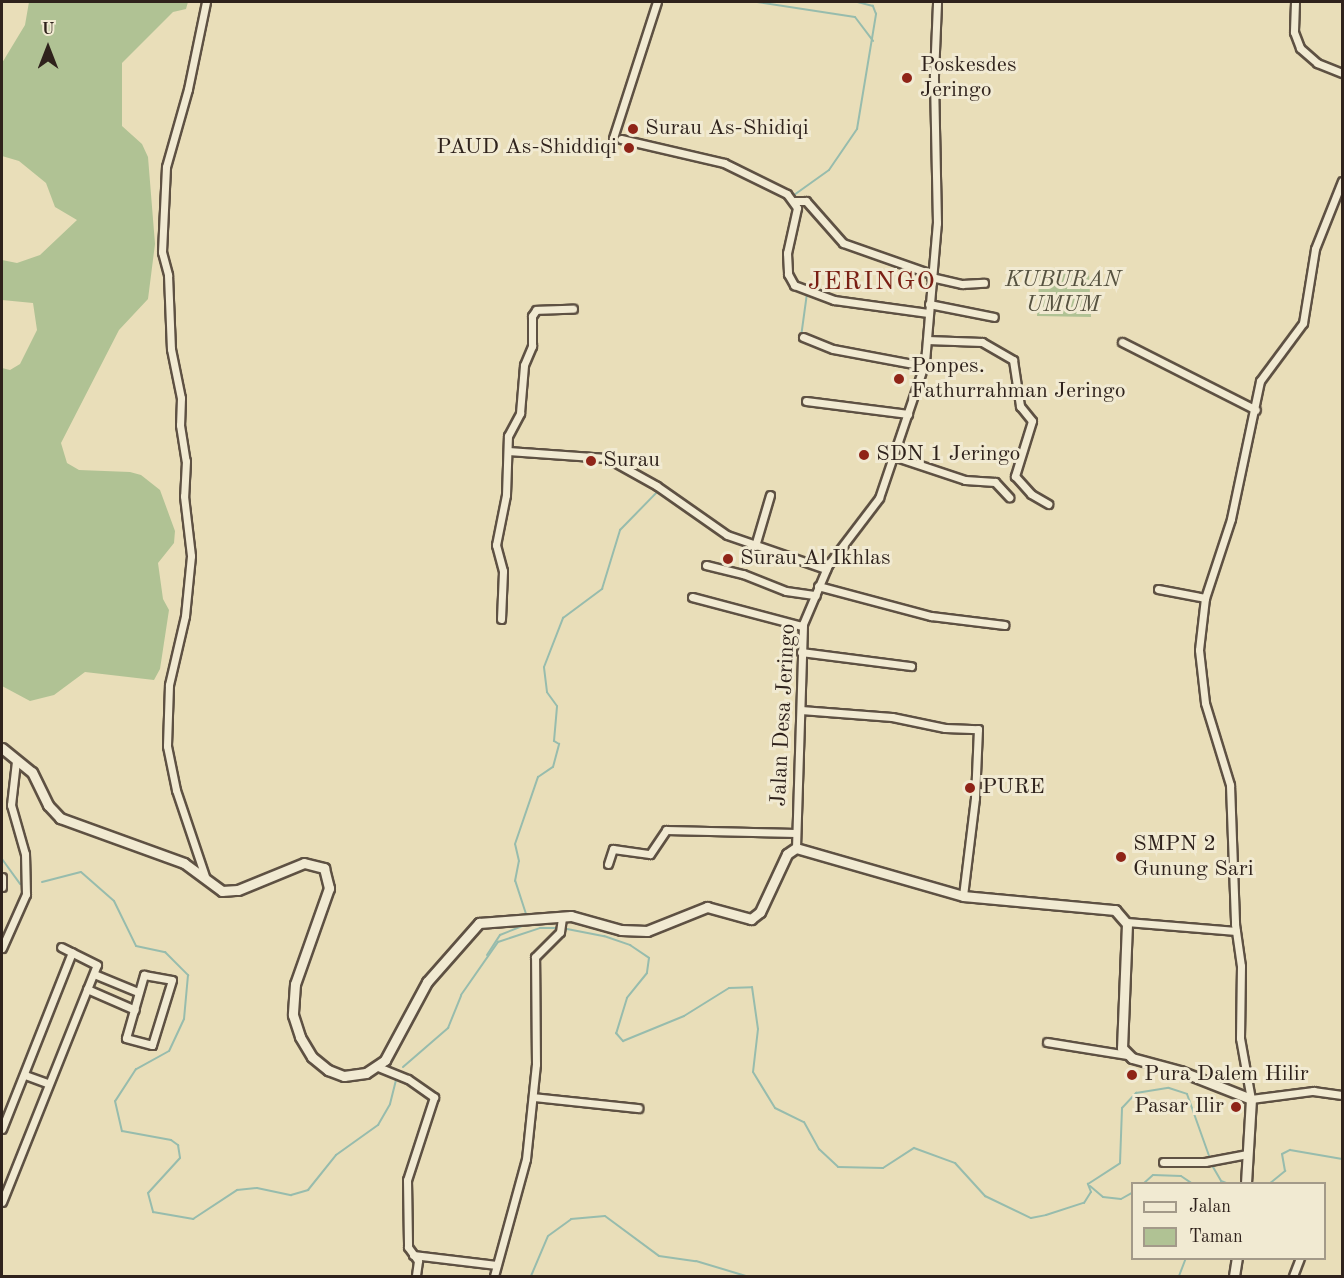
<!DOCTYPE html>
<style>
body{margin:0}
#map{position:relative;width:1344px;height:1278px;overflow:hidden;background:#e9deb9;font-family:"Old Standard TT",serif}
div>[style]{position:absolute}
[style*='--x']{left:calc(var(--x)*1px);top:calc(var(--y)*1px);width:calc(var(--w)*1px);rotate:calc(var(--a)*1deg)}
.green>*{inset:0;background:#b0c294}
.stream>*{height:2px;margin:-1px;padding:0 1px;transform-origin:1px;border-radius:1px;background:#97bcad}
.roads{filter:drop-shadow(2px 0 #5e5143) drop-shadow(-2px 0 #5e5143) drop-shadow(0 2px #5e5143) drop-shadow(0 -2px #5e5143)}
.minor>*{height:7px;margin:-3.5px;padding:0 3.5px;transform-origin:3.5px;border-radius:3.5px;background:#f1ead2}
.tertiary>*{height:9px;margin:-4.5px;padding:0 4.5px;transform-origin:4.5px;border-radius:4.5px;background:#f1ead2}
.dots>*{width:16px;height:16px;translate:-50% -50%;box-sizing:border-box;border:3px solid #f1ead2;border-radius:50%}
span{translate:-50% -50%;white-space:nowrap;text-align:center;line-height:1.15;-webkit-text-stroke:6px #f1ead2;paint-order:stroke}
.poi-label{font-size:22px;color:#2f221c}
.left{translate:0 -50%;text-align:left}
.right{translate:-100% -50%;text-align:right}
.park-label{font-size:22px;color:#565240;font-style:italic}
.street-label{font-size:22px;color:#2f221c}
.quarter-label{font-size:26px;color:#7a1f14;letter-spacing:1.5px}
.frame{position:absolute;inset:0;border:3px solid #2f221c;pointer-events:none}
.legend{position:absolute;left:1131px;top:1182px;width:195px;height:78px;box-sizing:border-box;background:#f1ead2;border:2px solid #a39a89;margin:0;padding:8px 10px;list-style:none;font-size:18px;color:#2f221c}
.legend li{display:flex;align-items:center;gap:12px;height:30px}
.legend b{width:30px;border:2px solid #a39a89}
.north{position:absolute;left:18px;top:18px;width:60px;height:60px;-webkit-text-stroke:4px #f1ead2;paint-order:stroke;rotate:0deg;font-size:16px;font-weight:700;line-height:24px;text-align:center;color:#2f221c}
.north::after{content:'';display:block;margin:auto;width:21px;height:27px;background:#2f221c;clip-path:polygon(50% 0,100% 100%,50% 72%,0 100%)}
</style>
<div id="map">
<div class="green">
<div style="clip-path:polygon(29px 2px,188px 2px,186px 9px,173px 12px,122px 63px,122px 126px,142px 144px,148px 157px,155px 244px,148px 299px,119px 330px,61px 443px,67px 463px,79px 470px,130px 472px,141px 475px,160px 490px,175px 531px,174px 543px,158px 563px,163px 599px,169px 610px,160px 669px,154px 680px,85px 672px,54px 695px,30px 701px,2px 686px,2px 368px,10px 370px,20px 364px,37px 330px,33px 303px,2px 300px,2px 260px,17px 263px,40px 255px,77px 220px,55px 207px,46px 183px,19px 161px,2px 156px,2px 63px,25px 25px)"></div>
<div style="clip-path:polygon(1040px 267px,1089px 272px,1091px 317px,1037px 316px)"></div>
</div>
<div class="stream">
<div style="--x:757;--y:2;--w:99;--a:8.7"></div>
<div style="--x:855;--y:17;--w:30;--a:53"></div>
<div style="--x:794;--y:195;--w:43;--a:-35.5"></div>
<div style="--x:829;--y:170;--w:50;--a:-55.7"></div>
<div style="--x:857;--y:129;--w:117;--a:-80.6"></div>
<div style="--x:876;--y:14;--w:9;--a:-111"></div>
<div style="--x:873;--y:6;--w:16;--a:-166"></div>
<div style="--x:801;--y:337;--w:44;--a:-82.2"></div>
<div style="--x:2;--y:859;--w:31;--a:54"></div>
<div style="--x:42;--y:882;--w:40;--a:-14.4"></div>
<div style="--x:81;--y:872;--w:44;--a:41.3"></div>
<div style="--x:114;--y:901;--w:50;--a:63.9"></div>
<div style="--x:136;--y:946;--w:30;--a:12"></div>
<div style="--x:165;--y:952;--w:33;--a:45"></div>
<div style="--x:188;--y:975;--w:44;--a:95.2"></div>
<div style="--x:184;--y:1019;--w:35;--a:115"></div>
<div style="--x:169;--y:1051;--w:38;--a:151"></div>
<div style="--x:136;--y:1069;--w:38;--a:123"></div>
<div style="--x:115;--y:1101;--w:31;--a:77"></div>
<div style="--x:122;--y:1131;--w:50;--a:10.4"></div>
<div style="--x:171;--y:1140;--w:9;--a:36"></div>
<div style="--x:178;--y:1145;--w:13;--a:81"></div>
<div style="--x:180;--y:1158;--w:47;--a:132.4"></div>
<div style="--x:148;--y:1193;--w:20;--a:75"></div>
<div style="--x:153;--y:1212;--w:41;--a:9.9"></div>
<div style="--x:193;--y:1219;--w:53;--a:-33.4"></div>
<div style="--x:237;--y:1190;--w:20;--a:-6"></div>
<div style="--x:257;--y:1188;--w:35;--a:12"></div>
<div style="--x:291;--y:1195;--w:18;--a:-16"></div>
<div style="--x:308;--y:1190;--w:45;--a:-51.3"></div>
<div style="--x:336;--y:1155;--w:52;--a:-35.5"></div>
<div style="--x:378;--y:1125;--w:24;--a:-60"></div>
<div style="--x:390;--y:1104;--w:30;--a:-76"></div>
<div style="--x:527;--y:917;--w:38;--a:-108"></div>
<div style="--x:515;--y:881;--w:20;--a:-79"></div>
<div style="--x:519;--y:861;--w:17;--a:-103"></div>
<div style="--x:515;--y:844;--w:71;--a:-71.1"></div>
<div style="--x:538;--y:777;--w:18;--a:-34"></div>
<div style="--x:553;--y:767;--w:24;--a:-75"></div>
<div style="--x:559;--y:744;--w:6;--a:-149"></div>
<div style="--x:554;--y:741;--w:35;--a:-85"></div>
<div style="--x:557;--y:706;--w:17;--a:-126"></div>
<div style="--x:547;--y:692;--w:25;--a:-97"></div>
<div style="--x:544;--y:667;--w:53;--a:-68.8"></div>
<div style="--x:563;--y:618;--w:49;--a:-36.6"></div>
<div style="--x:602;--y:589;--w:62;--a:-73"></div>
<div style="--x:620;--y:530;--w:54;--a:-45.7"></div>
<div style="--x:567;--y:929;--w:38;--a:11"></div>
<div style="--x:604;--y:936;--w:28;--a:19"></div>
<div style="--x:630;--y:945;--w:23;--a:34"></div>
<div style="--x:649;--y:958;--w:15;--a:98"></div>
<div style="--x:647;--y:973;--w:32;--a:129"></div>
<div style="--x:627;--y:998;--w:37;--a:107"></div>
<div style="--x:616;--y:1033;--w:11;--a:49"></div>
<div style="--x:623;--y:1041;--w:66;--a:-22.3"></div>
<div style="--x:684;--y:1016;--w:53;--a:-31.9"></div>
<div style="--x:729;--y:988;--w:23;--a:-2"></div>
<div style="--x:752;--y:987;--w:42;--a:81.9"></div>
<div style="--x:758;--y:1029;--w:43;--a:96.6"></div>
<div style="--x:753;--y:1072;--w:42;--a:58.6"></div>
<div style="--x:775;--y:1108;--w:32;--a:26"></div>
<div style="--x:804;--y:1122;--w:31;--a:61"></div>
<div style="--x:819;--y:1149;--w:26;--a:43"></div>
<div style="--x:838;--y:1167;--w:45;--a:1.3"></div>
<div style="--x:883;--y:1168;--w:37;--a:-33"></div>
<div style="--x:914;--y:1148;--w:44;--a:20.1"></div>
<div style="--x:955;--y:1163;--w:45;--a:47.7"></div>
<div style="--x:985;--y:1196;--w:51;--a:25.6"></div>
<div style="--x:1031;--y:1218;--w:15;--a:-11"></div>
<div style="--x:1046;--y:1215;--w:40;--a:-18"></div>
<div style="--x:1084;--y:1203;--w:13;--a:-58"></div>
<div style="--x:1091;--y:1192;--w:9;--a:-111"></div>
<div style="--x:1088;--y:1184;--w:38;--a:-33"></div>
<div style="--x:1120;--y:1163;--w:55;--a:-87.9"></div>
<div style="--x:1122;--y:1108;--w:21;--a:-47"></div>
<div style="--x:1136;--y:1093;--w:33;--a:-9"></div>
<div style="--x:1169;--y:1088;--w:19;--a:18"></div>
<div style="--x:1187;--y:1094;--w:77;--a:70.4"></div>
<div style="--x:1213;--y:1167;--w:16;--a:60"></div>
<div style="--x:1221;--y:1181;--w:9;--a:21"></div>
<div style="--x:487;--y:955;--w:24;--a:-57"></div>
<div style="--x:500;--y:935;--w:24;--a:-22"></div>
<div style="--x:403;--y:1067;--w:60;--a:-40.9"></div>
<div style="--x:448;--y:1028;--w:35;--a:-68"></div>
<div style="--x:461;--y:995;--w:65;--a:-55.1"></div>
<div style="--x:498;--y:942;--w:44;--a:-18.4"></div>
<div style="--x:540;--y:928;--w:20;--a:0"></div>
<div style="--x:1143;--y:1184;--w:13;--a:-42"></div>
<div style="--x:1153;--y:1175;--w:28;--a:2"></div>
<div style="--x:1181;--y:1176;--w:14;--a:34"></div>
<div style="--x:1269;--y:1184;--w:21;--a:-39"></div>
<div style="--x:1285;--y:1171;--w:17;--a:-100"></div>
<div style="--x:1282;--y:1154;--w:9;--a:-27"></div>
<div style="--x:1290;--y:1150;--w:53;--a:9.8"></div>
<div style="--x:1090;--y:1186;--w:17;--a:40"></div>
<div style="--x:1103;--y:1197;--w:18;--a:6"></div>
<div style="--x:1121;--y:1199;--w:13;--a:-29"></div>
<div style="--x:531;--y:1276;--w:43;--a:-67"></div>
<div style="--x:548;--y:1236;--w:29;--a:-36"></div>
<div style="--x:571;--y:1219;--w:34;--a:-5"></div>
<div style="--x:605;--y:1216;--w:67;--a:36.5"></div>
<div style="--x:659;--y:1256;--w:37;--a:8"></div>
<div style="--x:696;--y:1261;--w:52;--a:16.7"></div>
<div style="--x:1179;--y:1276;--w:19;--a:-69"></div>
</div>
<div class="roads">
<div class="minor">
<div style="--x:206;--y:2;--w:89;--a:101.7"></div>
<div style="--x:188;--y:89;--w:81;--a:105.8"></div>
<div style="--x:166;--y:167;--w:85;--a:92.7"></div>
<div style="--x:162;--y:252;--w:24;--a:75"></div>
<div style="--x:168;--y:275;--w:74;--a:87.7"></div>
<div style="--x:171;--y:349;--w:50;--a:78.5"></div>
<div style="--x:181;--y:398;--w:27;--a:92"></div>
<div style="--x:180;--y:425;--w:36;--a:81"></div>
<div style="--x:186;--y:461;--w:35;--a:93"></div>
<div style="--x:184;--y:496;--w:60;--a:83.3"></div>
<div style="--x:191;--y:556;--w:60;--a:95.7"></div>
<div style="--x:185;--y:616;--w:71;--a:103.1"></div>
<div style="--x:169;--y:685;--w:61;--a:91.9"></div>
<div style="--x:167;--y:746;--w:45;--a:78.4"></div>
<div style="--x:176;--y:790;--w:94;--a:71.4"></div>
<div style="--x:1295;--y:2;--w:30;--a:92"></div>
<div style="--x:1294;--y:32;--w:17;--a:69"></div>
<div style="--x:1300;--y:48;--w:23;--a:41"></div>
<div style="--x:1317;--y:63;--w:27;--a:22"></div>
<div style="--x:613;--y:138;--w:143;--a:-72.1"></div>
<div style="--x:621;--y:139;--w:106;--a:13.1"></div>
<div style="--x:724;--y:163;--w:70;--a:26.2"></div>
<div style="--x:787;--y:194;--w:17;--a:54"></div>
<div style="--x:797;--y:208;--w:46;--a:102.5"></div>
<div style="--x:787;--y:253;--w:21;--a:87"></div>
<div style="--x:788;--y:274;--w:13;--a:61"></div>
<div style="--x:794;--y:285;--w:43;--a:20.6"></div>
<div style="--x:834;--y:300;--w:95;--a:7.9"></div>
<div style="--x:1342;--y:181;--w:73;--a:111.7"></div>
<div style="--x:1315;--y:249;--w:75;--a:99.2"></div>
<div style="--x:1303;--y:323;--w:72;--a:126.6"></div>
<div style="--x:1260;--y:381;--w:141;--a:101.9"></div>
<div style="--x:1231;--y:519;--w:83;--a:108.2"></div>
<div style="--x:1205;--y:598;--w:52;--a:96.6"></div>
<div style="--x:1199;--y:650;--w:53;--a:83.5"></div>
<div style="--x:1205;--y:703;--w:86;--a:73"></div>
<div style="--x:1230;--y:785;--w:139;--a:87.9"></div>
<div style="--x:1235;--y:924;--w:42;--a:81.9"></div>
<div style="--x:1241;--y:966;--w:72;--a:90.8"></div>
<div style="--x:1240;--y:1038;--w:62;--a:79.8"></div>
<div style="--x:1251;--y:1099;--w:63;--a:-7.4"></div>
<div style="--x:1313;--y:1091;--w:29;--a:8"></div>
<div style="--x:794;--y:201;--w:12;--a:0"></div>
<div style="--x:806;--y:201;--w:56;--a:48.6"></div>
<div style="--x:843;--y:243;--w:93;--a:19.4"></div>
<div style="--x:931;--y:277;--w:32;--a:13"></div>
<div style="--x:962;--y:284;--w:22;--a:-3"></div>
<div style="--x:929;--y:304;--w:66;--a:11.3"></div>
<div style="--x:803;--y:337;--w:32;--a:22"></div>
<div style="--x:833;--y:349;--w:93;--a:10.6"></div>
<div style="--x:927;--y:340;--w:55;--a:2.1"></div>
<div style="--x:982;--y:342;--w:36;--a:30"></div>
<div style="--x:1013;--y:360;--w:47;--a:81.3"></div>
<div style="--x:1020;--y:406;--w:19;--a:51"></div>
<div style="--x:1032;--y:421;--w:58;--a:107.2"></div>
<div style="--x:1015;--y:476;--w:24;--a:48"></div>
<div style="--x:1031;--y:494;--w:20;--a:30"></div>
<div style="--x:1122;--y:342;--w:150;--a:26.9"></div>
<div style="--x:806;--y:401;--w:103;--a:7.3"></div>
<div style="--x:508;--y:451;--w:99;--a:4"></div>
<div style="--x:607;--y:458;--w:57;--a:29.2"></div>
<div style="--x:657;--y:486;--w:85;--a:35"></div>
<div style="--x:727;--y:535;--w:105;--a:19"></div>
<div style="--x:893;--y:456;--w:76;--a:18.4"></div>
<div style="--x:965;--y:480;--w:30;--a:4"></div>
<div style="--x:995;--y:482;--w:21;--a:47"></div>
<div style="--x:755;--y:546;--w:53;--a:-73.6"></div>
<div style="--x:706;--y:565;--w:38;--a:14"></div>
<div style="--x:743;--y:574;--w:46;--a:21.6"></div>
<div style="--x:786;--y:591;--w:30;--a:8"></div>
<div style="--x:818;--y:586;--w:117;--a:14.9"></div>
<div style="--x:931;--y:616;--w:74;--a:7"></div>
<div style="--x:1158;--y:589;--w:48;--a:10.8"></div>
<div style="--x:692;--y:597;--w:114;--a:14.8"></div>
<div style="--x:501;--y:619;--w:48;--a:-87.6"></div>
<div style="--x:503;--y:571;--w:27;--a:-105"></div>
<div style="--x:496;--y:545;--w:51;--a:-78.7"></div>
<div style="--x:506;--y:495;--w:59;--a:-88.1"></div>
<div style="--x:508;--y:436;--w:26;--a:-62"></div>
<div style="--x:520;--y:413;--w:48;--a:-85.2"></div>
<div style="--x:524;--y:365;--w:21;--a:-67"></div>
<div style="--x:532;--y:346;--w:30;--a:-90"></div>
<div style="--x:532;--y:316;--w:7;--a:-56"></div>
<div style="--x:536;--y:310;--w:37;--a:-2"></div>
<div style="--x:801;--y:652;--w:111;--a:7.3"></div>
<div style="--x:801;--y:710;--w:91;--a:4.4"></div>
<div style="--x:892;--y:717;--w:54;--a:11.7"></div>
<div style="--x:945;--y:728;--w:33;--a:2"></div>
<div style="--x:978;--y:729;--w:69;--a:92.5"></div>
<div style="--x:975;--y:798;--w:99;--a:97"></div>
<div style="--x:796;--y:848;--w:224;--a:-88.2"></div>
<div style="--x:803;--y:624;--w:64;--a:-67"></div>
<div style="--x:828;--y:565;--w:84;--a:-52.7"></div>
<div style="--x:879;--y:498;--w:144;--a:-71.3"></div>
<div style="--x:925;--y:362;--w:140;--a:-85.1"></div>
<div style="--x:937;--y:223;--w:148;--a:-91.2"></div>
<div style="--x:934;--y:75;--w:73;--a:-87.6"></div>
<div style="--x:608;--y:864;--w:16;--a:-72"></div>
<div style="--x:613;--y:849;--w:37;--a:8"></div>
<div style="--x:650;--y:854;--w:29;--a:-56"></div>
<div style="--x:666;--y:830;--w:130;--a:1.3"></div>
<div style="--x:2;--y:877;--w:10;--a:90"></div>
<div style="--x:1127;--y:922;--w:109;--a:4.7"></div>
<div style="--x:2;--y:948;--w:59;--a:-66"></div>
<div style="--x:26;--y:894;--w:40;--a:-91.4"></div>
<div style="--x:25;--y:854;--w:51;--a:-105.9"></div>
<div style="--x:11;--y:805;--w:44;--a:-83.5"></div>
<div style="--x:94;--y:974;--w:48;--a:22.2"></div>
<div style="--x:144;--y:975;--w:28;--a:10"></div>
<div style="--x:172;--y:980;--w:68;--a:107.1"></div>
<div style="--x:152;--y:1045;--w:27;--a:-165"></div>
<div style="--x:126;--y:1038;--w:66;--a:-74.1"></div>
<div style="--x:87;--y:989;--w:52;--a:23.6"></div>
<div style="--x:1047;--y:1042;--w:81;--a:9.2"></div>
<div style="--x:378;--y:1067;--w:32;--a:22"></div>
<div style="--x:408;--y:1079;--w:32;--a:35"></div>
<div style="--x:434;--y:1097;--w:87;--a:108"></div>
<div style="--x:407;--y:1180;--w:67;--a:89.1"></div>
<div style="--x:408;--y:1247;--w:17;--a:54"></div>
<div style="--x:418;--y:1261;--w:15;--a:98"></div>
<div style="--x:25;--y:1075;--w:23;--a:20"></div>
<div style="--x:533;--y:1097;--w:106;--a:6"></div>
<div style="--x:2;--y:1129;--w:190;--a:-68.4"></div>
<div style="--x:1163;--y:1162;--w:42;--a:0"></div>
<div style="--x:1205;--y:1162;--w:43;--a:-10.8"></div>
<div style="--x:2;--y:1202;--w:255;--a:-68.2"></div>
<div style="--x:97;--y:965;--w:40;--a:-153.4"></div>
<div style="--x:413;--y:1255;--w:84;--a:6.9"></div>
<div style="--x:494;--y:1276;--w:121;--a:-74.7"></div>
<div style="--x:526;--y:1159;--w:96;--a:-84"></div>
<div style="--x:536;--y:1064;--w:107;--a:-90.5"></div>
<div style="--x:535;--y:957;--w:35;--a:-45"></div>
<div style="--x:560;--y:932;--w:15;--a:-82"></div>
<div style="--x:1293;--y:1276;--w:19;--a:-69"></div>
</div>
<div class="tertiary">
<div style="--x:2;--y:748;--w:38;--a:39"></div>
<div style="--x:32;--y:772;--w:37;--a:64"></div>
<div style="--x:48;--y:805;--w:18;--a:47"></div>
<div style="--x:60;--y:818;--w:132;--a:19.9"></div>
<div style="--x:184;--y:863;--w:47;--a:36.4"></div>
<div style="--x:222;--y:891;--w:16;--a:-4"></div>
<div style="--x:238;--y:890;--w:71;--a:-22.2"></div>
<div style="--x:304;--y:863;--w:21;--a:14"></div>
<div style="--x:324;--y:868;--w:21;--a:76"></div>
<div style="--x:329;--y:888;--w:102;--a:109.5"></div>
<div style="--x:295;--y:984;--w:31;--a:94"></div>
<div style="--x:293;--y:1015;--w:23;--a:72"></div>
<div style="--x:300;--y:1037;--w:23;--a:59"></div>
<div style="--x:312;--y:1057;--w:21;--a:39"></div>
<div style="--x:328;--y:1070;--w:17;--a:21"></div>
<div style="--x:344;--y:1076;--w:22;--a:-8"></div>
<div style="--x:366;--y:1073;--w:23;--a:-34"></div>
<div style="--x:385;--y:1060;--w:89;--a:-61.7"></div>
<div style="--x:427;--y:982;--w:79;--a:-48.6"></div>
<div style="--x:479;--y:923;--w:92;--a:-4.4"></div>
<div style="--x:571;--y:916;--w:52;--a:15.6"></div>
<div style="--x:621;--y:930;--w:26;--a:2"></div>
<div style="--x:647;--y:931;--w:65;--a:-21.8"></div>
<div style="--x:707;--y:907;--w:46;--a:15.3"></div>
<div style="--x:751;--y:919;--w:11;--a:-38"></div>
<div style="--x:760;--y:912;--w:64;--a:-65"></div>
<div style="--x:787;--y:854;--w:11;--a:-34"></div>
<div style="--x:796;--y:848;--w:174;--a:16"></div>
<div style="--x:963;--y:896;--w:153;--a:5.3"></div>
<div style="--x:1115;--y:910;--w:18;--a:49"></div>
<div style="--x:1127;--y:924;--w:124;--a:92.3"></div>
<div style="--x:1122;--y:1048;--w:14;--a:45"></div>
<div style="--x:1132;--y:1058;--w:50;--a:15.2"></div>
<div style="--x:1180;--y:1071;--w:76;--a:21.5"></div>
<div style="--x:1251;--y:1099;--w:85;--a:93.4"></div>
<div style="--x:1234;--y:1276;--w:18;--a:-81"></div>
</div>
</div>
<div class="dots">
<div style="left:907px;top:78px;background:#8f2418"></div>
<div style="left:633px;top:129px;background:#8f2418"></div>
<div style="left:629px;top:148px;background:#8f2418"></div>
<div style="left:899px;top:379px;background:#8f2418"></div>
<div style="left:864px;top:455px;background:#8f2418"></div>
<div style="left:591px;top:461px;background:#8f2418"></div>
<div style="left:728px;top:559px;background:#8f2418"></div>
<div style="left:970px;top:788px;background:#8f2418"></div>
<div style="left:1121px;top:857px;background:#8f2418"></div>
<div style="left:1132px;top:1075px;background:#8f2418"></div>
<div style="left:1236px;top:1107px;background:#8f2418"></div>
</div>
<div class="poi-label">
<span class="left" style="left:920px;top:78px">Poskesdes<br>Jeringo</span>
<span class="left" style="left:645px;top:129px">Surau As-Shidiqi</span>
<span class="right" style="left:617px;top:148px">PAUD As-Shiddiqi</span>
<span class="left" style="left:911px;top:379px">Ponpes.<br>Fathurrahman Jeringo</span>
<span class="left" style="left:876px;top:455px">SDN 1 Jeringo</span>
<span class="left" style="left:603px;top:461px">Surau</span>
<span class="left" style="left:740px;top:559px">Surau Al Ikhlas</span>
<span class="left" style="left:982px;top:788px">PURE</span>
<span class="left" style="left:1133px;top:857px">SMPN 2<br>Gunung Sari</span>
<span class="left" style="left:1144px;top:1075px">Pura Dalem Hilir</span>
<span class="right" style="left:1224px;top:1107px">Pasar Ilir</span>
</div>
<div class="park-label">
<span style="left:1063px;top:293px">KUBURAN<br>UMUM</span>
</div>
<div class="street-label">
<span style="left:784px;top:715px;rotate:-87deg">Jalan Desa Jeringo</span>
</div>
<div class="quarter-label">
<span style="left:872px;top:283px">JERINGO</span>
</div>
<div class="frame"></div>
<ul class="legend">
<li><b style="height:8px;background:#f1ead2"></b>Jalan</li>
<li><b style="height:16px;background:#b0c294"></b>Taman</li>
</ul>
<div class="north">U</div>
</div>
